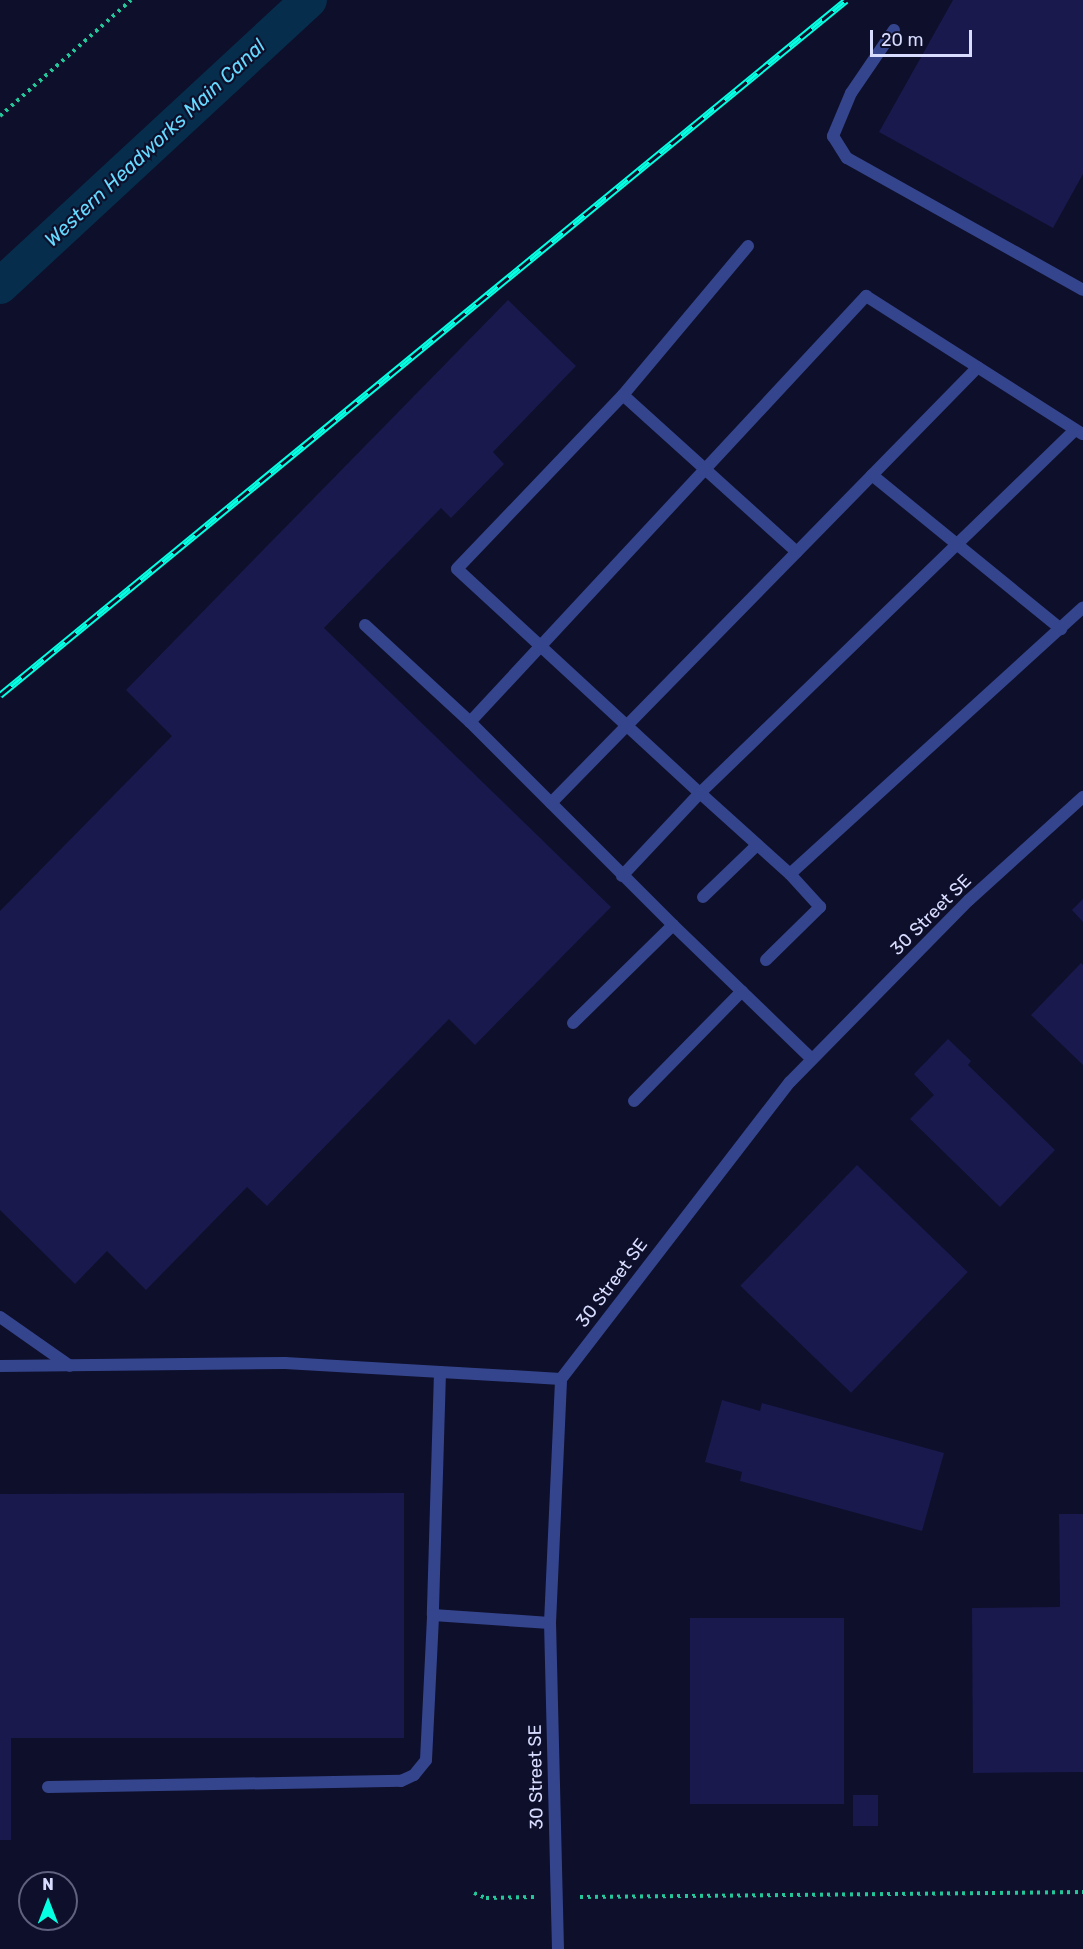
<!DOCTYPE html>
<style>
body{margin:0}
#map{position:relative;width:1083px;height:1949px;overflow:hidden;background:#0e0f2a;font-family:Rubik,sans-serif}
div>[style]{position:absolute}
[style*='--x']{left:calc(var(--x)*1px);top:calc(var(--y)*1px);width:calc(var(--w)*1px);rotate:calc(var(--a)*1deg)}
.canal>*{height:36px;margin:-18px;padding:0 18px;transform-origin:18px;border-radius:18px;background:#062e4c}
.building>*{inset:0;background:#19194d;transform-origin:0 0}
.path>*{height:4px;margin-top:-2px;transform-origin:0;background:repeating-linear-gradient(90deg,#25c59a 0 3px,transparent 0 7.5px)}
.service>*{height:12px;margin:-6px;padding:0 6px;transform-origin:6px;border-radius:6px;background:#35458d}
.minor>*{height:12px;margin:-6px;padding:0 6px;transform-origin:6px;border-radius:6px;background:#35458d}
.rail>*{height:7px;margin-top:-3.5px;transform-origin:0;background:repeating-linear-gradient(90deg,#0e0f2a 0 14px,#04ffe3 0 28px);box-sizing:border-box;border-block:2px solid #04ffe3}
span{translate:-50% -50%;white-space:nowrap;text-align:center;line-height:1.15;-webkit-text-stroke:4.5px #0e0f2a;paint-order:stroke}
.street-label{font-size:18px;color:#d8dcff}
.water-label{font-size:20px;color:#66d9ff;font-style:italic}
.north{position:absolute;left:18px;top:1871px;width:60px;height:60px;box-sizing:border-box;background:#0e0f2a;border:2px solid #5f617f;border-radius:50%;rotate:0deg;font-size:16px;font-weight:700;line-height:24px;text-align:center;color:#d8dcff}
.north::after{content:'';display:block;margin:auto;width:21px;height:27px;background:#04ffe3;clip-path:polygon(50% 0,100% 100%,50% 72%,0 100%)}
.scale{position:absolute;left:870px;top:30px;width:102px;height:27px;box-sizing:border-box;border:3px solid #d8dcff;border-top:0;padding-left:8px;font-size:18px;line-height:21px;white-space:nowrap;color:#d8dcff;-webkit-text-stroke:4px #0e0f2a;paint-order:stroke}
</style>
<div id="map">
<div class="canal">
<div style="--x:0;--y:286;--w:421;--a:-42.8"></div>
</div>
<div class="building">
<div style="clip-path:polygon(953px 0,1083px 0,1083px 174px,1053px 228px,879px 132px)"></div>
<div style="clip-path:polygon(508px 300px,576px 366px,493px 452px,504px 464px,451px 518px,441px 508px,324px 628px,611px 907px,475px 1045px,449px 1019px,267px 1206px,247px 1187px,146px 1290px,107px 1251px,75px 1284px,0 1210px,0 911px,172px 736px,126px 690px)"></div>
<div style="clip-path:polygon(1083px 899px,1083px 922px,1072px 910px)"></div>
<div style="clip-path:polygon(1081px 963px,1083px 965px,1083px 1065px,1031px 1015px)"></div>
<div style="clip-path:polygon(948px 1039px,971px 1061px,968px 1065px,1055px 1150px,1000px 1207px,910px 1119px,934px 1095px,914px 1074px)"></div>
<div style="left:857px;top:1165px;width:154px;height:168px;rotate:44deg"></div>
<div style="clip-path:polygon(722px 1400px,760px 1411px,762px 1403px,944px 1453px,922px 1531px,740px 1481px,742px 1472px,705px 1462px)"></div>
<div style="clip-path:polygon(404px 1493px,404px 1738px,11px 1738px,11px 1840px,0 1840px,0 1494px)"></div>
<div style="clip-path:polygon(1059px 1514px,1083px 1514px,1083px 1772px,973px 1773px,972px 1608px,1060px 1607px)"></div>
<div style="left:690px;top:1618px;width:154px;height:186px"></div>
<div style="left:853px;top:1795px;width:25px;height:31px"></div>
</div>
<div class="path">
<div style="--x:0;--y:116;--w:175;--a:-41.5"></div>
<div style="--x:474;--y:1893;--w:13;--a:23"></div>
<div style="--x:486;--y:1898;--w:48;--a:-1.2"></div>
<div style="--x:580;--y:1897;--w:503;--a:-0.57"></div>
</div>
<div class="service">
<div style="--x:894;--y:30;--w:76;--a:124.3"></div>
<div style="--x:851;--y:93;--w:47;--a:112.7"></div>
<div style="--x:833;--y:136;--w:26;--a:58"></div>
<div style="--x:847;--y:158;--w:270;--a:29.2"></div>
<div style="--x:748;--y:246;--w:194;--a:130"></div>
<div style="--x:623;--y:395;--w:234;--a:42.1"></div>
<div style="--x:623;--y:395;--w:240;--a:133.7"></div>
<div style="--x:457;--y:569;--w:330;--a:42.7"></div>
<div style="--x:700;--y:793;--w:522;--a:-44.07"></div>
<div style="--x:872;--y:475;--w:244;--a:39.2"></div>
<div style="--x:365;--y:625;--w:143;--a:42.7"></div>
<div style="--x:551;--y:803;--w:610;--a:-45.6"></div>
<div style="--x:622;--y:876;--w:114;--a:-46.8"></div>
<div style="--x:700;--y:793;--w:121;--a:42"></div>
<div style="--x:790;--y:874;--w:396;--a:-42.3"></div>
<div style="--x:703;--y:897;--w:75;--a:-43.9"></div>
<div style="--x:673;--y:925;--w:287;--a:-135"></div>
<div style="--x:470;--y:722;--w:582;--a:-47.09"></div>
<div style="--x:866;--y:296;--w:257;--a:32.5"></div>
<div style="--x:766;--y:960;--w:76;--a:-44.5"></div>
<div style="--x:820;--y:907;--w:45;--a:-132.3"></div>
<div style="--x:573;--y:1023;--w:140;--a:-44.4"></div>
<div style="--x:673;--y:925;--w:193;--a:44"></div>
<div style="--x:634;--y:1101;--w:154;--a:-45.5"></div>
<div style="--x:0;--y:1317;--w:85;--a:35"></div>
<div style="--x:0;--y:1366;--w:285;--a:-0.6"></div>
<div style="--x:285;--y:1363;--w:276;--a:3.3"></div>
<div style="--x:440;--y:1372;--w:243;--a:91.7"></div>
<div style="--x:433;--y:1615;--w:117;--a:3.9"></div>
<div style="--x:48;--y:1787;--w:353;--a:-1"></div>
<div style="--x:401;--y:1781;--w:14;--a:-25"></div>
<div style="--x:414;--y:1775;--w:19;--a:-51"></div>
<div style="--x:426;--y:1760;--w:145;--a:-87.2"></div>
</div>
<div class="minor">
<div style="--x:558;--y:1949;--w:326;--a:-91.4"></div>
<div style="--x:550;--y:1623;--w:244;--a:-87.4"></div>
<div style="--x:561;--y:1379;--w:375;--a:-52.4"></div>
<div style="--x:790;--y:1082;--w:255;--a:-45.5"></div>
<div style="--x:969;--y:900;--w:154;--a:-42.1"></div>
</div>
<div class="rail">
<div style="--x:0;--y:695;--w:1095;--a:-39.4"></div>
</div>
<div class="street-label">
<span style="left:931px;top:915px;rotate:-45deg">30 Street SE</span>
<span style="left:612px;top:1283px;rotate:-53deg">30 Street SE</span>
<span style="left:536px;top:1777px;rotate:-91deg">30 Street SE</span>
</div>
<div class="water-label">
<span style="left:155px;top:143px;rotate:-43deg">Western Headworks Main Canal</span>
</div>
<div class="north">N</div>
<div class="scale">20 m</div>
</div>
